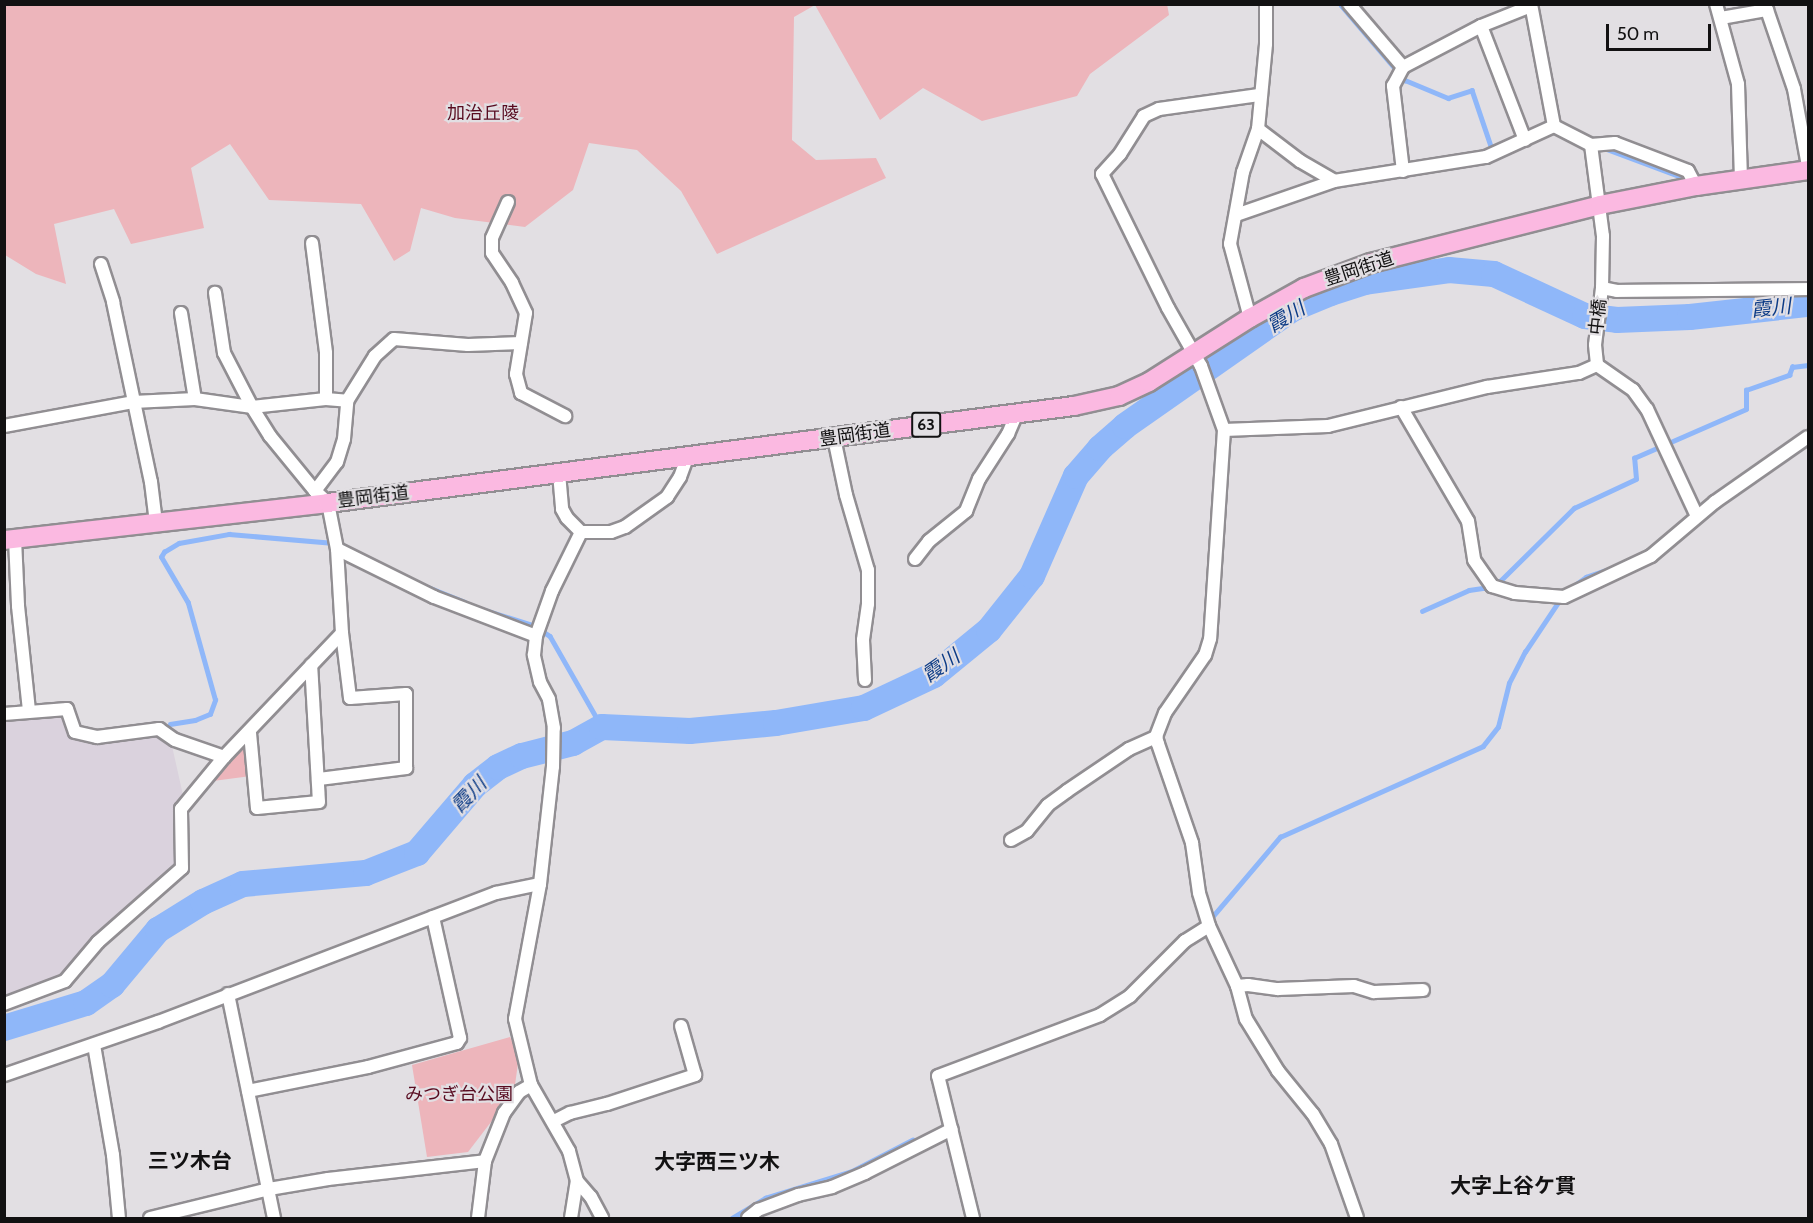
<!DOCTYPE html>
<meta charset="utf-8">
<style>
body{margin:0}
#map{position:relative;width:1813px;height:1223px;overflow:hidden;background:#e2dfe3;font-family:Cabin,"Noto Sans JP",sans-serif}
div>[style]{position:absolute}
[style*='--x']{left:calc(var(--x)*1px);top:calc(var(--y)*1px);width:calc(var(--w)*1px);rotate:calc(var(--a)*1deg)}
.built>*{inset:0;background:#dad2dd}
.green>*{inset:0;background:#edb5bb}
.stream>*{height:4.5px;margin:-2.25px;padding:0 2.25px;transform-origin:2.25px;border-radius:2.25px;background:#8fb7f9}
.river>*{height:26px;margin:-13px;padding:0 13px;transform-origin:13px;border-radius:13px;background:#8fb7f9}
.roads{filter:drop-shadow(2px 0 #918e92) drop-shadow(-2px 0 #918e92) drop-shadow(0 2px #918e92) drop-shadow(0 -2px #918e92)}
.street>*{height:12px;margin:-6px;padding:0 6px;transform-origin:6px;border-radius:6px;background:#fff}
.primary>*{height:18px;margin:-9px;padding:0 9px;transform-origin:9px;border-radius:9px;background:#fbb9e1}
span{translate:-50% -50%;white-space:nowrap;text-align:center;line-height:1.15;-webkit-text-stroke:4.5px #e2dfe3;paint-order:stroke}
.shield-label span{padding:2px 4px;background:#e2dfe3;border:2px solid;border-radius:4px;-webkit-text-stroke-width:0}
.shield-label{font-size:16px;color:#121112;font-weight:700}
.park-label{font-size:18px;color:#580b20}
.street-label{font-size:18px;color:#121112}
.water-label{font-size:20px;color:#0c3b86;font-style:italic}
.quarter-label{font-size:21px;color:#121112;font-weight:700}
.frame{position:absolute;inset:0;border:6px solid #121112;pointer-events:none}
.scale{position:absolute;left:1606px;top:24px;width:105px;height:27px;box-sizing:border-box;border:3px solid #121112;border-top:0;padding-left:8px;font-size:18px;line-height:21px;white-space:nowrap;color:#121112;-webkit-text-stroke:4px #e2dfe3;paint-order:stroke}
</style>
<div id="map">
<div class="built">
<div style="clip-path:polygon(62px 715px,69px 736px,81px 742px,161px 734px,172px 746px,183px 795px,175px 827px,178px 856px,168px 875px,62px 977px,5px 999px,5px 722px)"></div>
</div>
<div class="green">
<div style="clip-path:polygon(1167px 4px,1169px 15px,1090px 74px,1077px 96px,982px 121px,923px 88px,880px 120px,815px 5px,794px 17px,792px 140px,816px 160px,876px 158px,886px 178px,717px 254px,681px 191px,637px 150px,589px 143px,573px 190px,525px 227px,455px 218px,421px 208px,410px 251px,394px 261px,361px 204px,269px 200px,230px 144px,191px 168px,204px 228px,131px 244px,114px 209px,54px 224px,66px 284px,36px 274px,5px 255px,4px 5px)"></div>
<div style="clip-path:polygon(248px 748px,251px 776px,213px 781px,240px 749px)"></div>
<div style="clip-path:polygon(510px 1037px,519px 1056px,514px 1092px,468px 1152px,427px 1157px,412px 1065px)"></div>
</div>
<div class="stream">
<div style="--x:1341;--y:5;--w:99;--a:49.5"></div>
<div style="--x:1405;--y:80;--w:47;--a:22.7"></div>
<div style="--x:1448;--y:98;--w:25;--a:-18"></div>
<div style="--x:1472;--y:90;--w:62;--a:71.3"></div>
<div style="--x:1492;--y:149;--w:2;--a:-27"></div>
<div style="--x:1604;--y:148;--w:83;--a:20.4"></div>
<div style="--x:1682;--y:177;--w:7;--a:0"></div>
<div style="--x:1713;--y:497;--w:33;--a:-35"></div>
<div style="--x:423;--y:585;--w:45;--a:22"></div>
<div style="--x:1568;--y:590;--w:22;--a:-36"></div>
<div style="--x:1586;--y:577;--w:36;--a:-19"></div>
<div style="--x:478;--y:608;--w:58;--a:17.2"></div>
<div style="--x:533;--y:625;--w:20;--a:33"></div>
<div style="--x:550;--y:636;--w:105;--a:60.3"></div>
<div style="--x:1422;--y:611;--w:51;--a:-24.1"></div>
<div style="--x:1469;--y:590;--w:15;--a:-8"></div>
<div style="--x:1484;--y:588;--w:17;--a:-24"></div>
<div style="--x:1500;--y:581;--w:104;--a:-44.6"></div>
<div style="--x:1574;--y:508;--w:68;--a:-25.1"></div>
<div style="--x:1636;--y:479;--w:21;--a:-95"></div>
<div style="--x:1634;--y:458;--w:122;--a:-23.6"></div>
<div style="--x:1746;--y:409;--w:19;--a:-90"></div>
<div style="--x:1746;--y:390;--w:46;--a:-19.2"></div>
<div style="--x:1789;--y:375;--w:9;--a:-69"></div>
<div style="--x:1792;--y:367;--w:16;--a:-7"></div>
<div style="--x:170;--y:724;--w:25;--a:-9"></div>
<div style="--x:195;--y:720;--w:16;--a:-22"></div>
<div style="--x:210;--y:714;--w:15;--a:-70"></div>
<div style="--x:215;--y:700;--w:101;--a:-105.6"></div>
<div style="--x:188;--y:603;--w:53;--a:-120.4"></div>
<div style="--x:161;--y:557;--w:6;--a:-59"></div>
<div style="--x:164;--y:552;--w:17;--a:-31"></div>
<div style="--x:179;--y:543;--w:51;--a:-10.2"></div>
<div style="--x:229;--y:534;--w:105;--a:4.9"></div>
<div style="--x:1213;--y:916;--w:104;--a:-49.7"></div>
<div style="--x:1280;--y:837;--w:222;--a:-24.1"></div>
<div style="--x:1483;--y:746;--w:24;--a:-52"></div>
<div style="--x:1498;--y:727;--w:45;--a:-76"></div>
<div style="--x:1509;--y:683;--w:35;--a:-63"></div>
<div style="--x:1525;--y:652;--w:65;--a:-56.3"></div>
<div style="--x:732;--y:1218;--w:39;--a:-31"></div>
<div style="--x:765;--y:1198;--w:91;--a:-17.2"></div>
<div style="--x:852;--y:1171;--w:68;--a:-27.3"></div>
</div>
<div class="river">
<div style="--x:4;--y:1028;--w:86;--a:-17"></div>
<div style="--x:86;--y:1003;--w:32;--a:-35"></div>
<div style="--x:112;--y:985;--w:72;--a:-50.1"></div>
<div style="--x:158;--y:930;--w:53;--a:-31.9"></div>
<div style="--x:203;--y:902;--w:44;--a:-24.2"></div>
<div style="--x:243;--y:884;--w:123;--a:-5.1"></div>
<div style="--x:366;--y:873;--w:55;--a:-21.4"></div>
<div style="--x:417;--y:853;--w:89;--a:-49.5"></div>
<div style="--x:475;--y:785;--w:29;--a:-38"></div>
<div style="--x:498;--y:767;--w:26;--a:-25"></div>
<div style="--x:522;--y:756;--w:53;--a:-14.3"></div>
<div style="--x:573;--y:743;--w:33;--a:-29"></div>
<div style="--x:602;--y:727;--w:88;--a:2.6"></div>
<div style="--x:690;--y:731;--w:86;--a:-5.3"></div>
<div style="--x:776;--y:723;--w:89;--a:-9.7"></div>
<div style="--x:864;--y:708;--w:77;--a:-25.2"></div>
<div style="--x:934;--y:675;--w:71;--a:-39.3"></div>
<div style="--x:989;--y:630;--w:69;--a:-51.5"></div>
<div style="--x:1032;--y:576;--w:109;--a:-66.3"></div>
<div style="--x:1076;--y:476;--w:37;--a:-49"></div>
<div style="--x:1100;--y:448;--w:33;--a:-41"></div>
<div style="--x:1125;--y:426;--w:204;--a:-35"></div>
<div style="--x:1292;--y:309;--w:42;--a:-22.3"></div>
<div style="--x:1331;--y:293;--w:36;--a:-18"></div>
<div style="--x:1365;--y:282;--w:85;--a:-8.1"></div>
<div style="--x:1449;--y:270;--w:45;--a:5.1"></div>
<div style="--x:1494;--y:274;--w:100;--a:24.8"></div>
<div style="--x:1585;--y:316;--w:32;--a:7"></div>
<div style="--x:1617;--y:320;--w:73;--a:-2.4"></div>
<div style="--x:1690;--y:317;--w:119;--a:-6.3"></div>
</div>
<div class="roads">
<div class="street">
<div style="--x:1349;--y:4;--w:83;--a:49.4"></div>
<div style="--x:1531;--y:4;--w:124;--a:79.3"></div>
<div style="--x:1716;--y:4;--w:83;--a:74.6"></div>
<div style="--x:1738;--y:84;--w:95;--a:88.2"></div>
<div style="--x:1721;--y:18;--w:47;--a:-9.9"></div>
<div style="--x:1767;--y:10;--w:83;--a:71.1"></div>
<div style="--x:1794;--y:89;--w:78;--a:79.7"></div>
<div style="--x:1481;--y:26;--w:122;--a:68.9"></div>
<div style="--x:1259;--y:95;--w:101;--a:172"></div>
<div style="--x:1159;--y:109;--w:17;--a:155"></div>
<div style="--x:1144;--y:116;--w:45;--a:122.3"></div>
<div style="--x:1120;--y:154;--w:27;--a:132"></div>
<div style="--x:1102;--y:174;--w:149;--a:63.8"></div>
<div style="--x:1168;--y:308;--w:67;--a:60.4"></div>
<div style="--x:1201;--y:366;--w:68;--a:70.2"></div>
<div style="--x:1224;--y:430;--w:209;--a:93.8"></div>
<div style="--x:1210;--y:639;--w:17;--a:107"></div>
<div style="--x:1205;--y:655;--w:70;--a:124.6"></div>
<div style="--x:1165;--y:713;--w:26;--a:111"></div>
<div style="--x:1156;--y:737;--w:7;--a:74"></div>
<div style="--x:1158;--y:744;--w:105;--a:71"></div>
<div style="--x:1192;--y:843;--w:50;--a:82"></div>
<div style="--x:1199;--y:893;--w:34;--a:73"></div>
<div style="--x:1209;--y:926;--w:66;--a:65"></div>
<div style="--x:1237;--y:986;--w:34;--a:75"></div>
<div style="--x:1246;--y:1019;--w:61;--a:58.4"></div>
<div style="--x:1278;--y:1071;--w:55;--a:50.9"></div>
<div style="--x:1313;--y:1114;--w:35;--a:59"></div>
<div style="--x:1331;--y:1144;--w:78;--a:70.6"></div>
<div style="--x:1554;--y:126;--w:42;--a:27.2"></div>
<div style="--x:1591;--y:145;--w:24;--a:-5"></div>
<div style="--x:1615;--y:143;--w:78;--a:21"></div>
<div style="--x:1688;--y:171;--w:17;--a:62"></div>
<div style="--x:1258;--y:129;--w:53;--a:37.3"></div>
<div style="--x:1300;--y:161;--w:39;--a:30"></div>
<div style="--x:1334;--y:181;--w:154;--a:-9"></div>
<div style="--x:1486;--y:157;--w:75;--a:-24.5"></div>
<div style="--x:1591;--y:145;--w:92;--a:82.5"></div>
<div style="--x:1603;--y:236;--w:52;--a:91.1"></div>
<div style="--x:1602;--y:288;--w:57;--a:97"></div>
<div style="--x:1595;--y:345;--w:20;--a:84"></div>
<div style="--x:1403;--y:171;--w:86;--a:-96.7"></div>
<div style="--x:1393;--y:86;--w:21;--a:-62"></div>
<div style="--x:1403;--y:67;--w:88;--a:-27.7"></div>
<div style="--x:1481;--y:26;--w:54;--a:-21.8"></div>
<div style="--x:508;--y:202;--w:39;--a:114"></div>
<div style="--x:492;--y:238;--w:15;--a:90"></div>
<div style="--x:492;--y:253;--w:36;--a:56"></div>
<div style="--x:512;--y:283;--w:33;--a:65"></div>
<div style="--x:526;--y:313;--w:62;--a:99.3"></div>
<div style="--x:516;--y:374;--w:20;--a:75"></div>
<div style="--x:521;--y:393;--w:50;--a:27.6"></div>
<div style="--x:1236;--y:215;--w:104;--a:-19.1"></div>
<div style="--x:312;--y:243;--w:111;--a:82.7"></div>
<div style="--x:326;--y:353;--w:46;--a:90"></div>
<div style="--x:101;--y:264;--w:40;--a:72"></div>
<div style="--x:113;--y:302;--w:184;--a:78.1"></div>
<div style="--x:151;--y:482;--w:39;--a:83"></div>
<div style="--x:1602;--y:288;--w:15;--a:11"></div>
<div style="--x:1617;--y:291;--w:191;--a:-0.6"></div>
<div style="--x:181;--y:313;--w:87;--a:80.8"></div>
<div style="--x:1250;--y:318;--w:77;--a:-105.1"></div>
<div style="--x:1230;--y:244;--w:73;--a:-79.8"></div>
<div style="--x:1243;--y:172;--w:46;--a:-70.8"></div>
<div style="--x:1258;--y:129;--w:85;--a:-84.6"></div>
<div style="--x:1266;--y:44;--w:40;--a:-90"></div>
<div style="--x:1597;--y:365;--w:44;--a:34.8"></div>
<div style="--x:1633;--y:390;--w:24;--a:54"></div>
<div style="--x:1647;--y:409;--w:118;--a:65"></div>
<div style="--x:1401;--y:407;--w:132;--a:59.6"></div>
<div style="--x:1468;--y:521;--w:39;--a:81"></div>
<div style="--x:1474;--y:560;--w:32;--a:55"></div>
<div style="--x:1492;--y:586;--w:24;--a:17"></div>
<div style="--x:1515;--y:593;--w:49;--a:4.7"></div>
<div style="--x:1564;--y:597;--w:96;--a:-25.2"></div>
<div style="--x:1651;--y:556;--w:84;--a:-40.2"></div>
<div style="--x:1715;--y:502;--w:113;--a:-35"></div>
<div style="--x:4;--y:426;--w:131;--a:-10.5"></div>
<div style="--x:133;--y:402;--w:62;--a:-2.8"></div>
<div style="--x:195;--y:399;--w:58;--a:8"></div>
<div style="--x:252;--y:407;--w:74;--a:-6.2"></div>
<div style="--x:326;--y:399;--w:21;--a:5"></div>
<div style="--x:1224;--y:430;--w:104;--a:-2.2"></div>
<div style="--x:1328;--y:426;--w:164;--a:-13.8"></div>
<div style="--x:1487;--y:387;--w:93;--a:-8.7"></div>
<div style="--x:1579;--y:373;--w:20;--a:-24"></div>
<div style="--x:834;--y:438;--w:58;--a:78.1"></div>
<div style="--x:846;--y:495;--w:78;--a:73.7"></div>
<div style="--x:868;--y:570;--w:34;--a:90"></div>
<div style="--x:868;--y:604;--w:36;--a:98"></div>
<div style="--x:863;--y:640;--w:40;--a:87.1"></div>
<div style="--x:559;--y:473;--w:36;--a:85"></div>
<div style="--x:562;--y:509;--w:10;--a:61"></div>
<div style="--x:567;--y:518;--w:20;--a:45"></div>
<div style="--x:581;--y:532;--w:30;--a:0"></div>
<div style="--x:611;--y:532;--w:15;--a:-20"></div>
<div style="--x:625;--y:527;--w:52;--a:-35.5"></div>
<div style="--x:667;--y:497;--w:24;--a:-57"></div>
<div style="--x:680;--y:477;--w:23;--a:-70"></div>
<div style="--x:315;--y:491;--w:36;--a:-53"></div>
<div style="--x:337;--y:462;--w:24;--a:-73"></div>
<div style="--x:344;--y:439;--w:38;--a:-85"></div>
<div style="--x:347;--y:401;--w:53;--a:-58.1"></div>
<div style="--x:375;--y:356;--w:25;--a:-42"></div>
<div style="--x:394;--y:339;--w:74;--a:4.6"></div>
<div style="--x:468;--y:345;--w:53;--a:-2.2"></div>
<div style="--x:15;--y:539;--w:67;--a:87.4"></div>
<div style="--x:18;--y:606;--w:106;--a:84"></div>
<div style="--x:337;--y:549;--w:108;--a:26.3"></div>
<div style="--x:434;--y:597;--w:109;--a:20.9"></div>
<div style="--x:915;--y:559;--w:23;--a:-52"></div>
<div style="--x:929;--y:541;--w:48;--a:-39"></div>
<div style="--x:966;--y:511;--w:35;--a:-68"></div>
<div style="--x:979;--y:479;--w:54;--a:-57.2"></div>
<div style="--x:1008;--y:434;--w:23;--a:-67"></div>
<div style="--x:4;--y:714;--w:63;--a:-4.5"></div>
<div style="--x:67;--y:709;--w:24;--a:71"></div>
<div style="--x:75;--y:732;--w:23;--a:13"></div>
<div style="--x:97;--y:737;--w:63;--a:-7.4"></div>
<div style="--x:159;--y:729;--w:19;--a:35"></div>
<div style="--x:175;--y:740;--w:52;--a:19.1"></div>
<div style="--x:250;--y:733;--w:75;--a:84.7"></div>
<div style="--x:257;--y:808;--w:62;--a:-5.5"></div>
<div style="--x:319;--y:802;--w:137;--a:-93.3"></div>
<div style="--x:319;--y:779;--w:88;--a:-7.2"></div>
<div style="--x:406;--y:768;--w:74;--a:-90"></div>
<div style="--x:406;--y:694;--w:56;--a:175.9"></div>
<div style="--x:350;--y:698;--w:65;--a:-97"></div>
<div style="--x:1011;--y:840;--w:18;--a:-29"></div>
<div style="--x:1027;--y:831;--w:33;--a:-51"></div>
<div style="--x:1048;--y:805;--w:24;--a:-36"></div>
<div style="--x:1067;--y:791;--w:75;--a:-34.1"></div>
<div style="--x:1129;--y:749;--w:30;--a:-24"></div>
<div style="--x:1237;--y:986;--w:11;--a:-5"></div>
<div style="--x:1248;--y:985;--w:30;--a:8"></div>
<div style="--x:1278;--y:989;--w:76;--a:-2.3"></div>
<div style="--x:1354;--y:986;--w:21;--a:17"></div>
<div style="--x:1374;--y:992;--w:49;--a:-2.3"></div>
<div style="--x:228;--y:994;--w:229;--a:78.4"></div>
<div style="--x:4;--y:1004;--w:65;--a:-20.7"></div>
<div style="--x:65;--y:981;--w:51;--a:-49.8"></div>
<div style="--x:98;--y:942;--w:112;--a:-41.4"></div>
<div style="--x:182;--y:868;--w:59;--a:-91"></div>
<div style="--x:181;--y:809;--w:67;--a:-50.4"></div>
<div style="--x:224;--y:757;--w:171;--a:-46.4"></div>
<div style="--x:342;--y:633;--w:84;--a:-93.4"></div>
<div style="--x:337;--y:549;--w:47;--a:-101.1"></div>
<div style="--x:328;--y:503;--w:18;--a:-137"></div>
<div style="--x:315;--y:491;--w:71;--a:-129.3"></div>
<div style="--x:270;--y:436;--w:34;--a:-122"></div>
<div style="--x:252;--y:407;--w:61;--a:-117.4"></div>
<div style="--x:224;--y:353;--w:61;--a:-98.5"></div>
<div style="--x:94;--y:1045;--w:112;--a:80.2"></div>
<div style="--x:113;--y:1155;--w:63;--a:84.6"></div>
<div style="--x:4;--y:1075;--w:163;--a:-19"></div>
<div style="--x:158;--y:1022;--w:362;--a:-20.9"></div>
<div style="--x:496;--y:893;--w:45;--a:-11.6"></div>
<div style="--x:248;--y:1091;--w:122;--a:-11.3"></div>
<div style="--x:368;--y:1067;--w:92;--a:-15.1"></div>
<div style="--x:457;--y:1043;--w:6;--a:-59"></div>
<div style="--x:460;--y:1038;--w:124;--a:-102.6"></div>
<div style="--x:554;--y:1121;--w:18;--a:-27"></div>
<div style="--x:570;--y:1113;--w:38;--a:-14"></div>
<div style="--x:607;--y:1104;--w:93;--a:-18.2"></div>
<div style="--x:695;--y:1075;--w:51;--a:-105.9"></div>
<div style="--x:577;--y:1181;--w:21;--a:49"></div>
<div style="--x:591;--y:1197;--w:24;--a:62"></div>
<div style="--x:150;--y:1218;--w:122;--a:-13.7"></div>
<div style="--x:269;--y:1189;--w:60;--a:-9.6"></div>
<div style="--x:328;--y:1179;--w:158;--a:-6.5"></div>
<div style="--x:478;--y:1218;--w:57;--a:-83"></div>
<div style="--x:485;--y:1161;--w:52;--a:-68.4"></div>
<div style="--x:504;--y:1113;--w:26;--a:-54"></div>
<div style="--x:519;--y:1092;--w:14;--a:-30"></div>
<div style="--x:571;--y:1218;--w:37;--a:-81"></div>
<div style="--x:577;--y:1181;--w:31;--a:-105"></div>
<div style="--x:569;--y:1151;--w:76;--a:-119.9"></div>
<div style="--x:531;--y:1085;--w:68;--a:-103.6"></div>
<div style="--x:515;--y:1019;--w:137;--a:-79.5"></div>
<div style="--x:540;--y:884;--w:118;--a:-83.7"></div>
<div style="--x:553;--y:767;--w:39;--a:-89"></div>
<div style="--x:554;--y:728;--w:29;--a:-100"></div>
<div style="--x:549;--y:699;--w:19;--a:-118"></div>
<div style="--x:540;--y:682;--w:28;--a:-103"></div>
<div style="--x:534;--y:655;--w:19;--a:-84"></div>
<div style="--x:536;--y:636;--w:48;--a:-70.4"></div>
<div style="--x:552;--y:591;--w:66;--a:-63.8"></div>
<div style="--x:748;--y:1218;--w:13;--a:-39"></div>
<div style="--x:758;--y:1210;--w:43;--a:-20.6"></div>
<div style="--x:798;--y:1195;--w:35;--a:-13"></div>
<div style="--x:832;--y:1187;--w:36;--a:-23"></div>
<div style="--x:865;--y:1173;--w:97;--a:-26.8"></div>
<div style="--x:973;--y:1218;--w:146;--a:-103.8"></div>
<div style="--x:938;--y:1076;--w:173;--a:-20.6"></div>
<div style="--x:1100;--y:1015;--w:36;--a:-32"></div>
<div style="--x:1130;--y:996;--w:78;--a:-45"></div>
<div style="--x:1185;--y:941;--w:28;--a:-32"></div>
</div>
<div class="primary">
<div style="--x:4;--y:540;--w:326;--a:-6.5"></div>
<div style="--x:328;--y:503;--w:752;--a:-7.41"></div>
<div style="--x:1074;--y:406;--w:46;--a:-12.5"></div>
<div style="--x:1119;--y:396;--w:33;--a:-25"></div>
<div style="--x:1149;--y:382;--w:120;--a:-32.4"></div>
<div style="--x:1250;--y:318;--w:62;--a:-29.1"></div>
<div style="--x:1304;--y:288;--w:72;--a:-20.5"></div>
<div style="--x:1371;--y:263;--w:236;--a:-14.2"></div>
<div style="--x:1600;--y:205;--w:98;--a:-11.2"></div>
<div style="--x:1696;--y:186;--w:113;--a:-8.1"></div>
</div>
</div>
<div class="shield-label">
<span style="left:926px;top:425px">63</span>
</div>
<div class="park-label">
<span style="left:483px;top:113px">加治丘陵</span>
<span style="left:459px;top:1094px">みつぎ台公園</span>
</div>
<div class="street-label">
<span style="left:1359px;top:269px;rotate:-18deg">豊岡街道</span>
<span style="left:1598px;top:317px;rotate:-84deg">中橋</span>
<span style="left:855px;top:435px;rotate:-8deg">豊岡街道</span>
<span style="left:373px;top:497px;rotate:-7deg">豊岡街道</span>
</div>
<div class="water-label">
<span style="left:1771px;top:308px;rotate:-6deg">霞川</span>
<span style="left:1286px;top:317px;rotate:-31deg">霞川</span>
<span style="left:941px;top:666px;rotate:-35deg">霞川</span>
<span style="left:469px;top:795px;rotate:-46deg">霞川</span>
</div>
<div class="quarter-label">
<span style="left:190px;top:1161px">三ツ木台</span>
<span style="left:717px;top:1162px">大字西三ツ木</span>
<span style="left:1513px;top:1186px">大字上谷ケ貫</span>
</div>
<div class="frame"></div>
<div class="scale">50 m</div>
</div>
